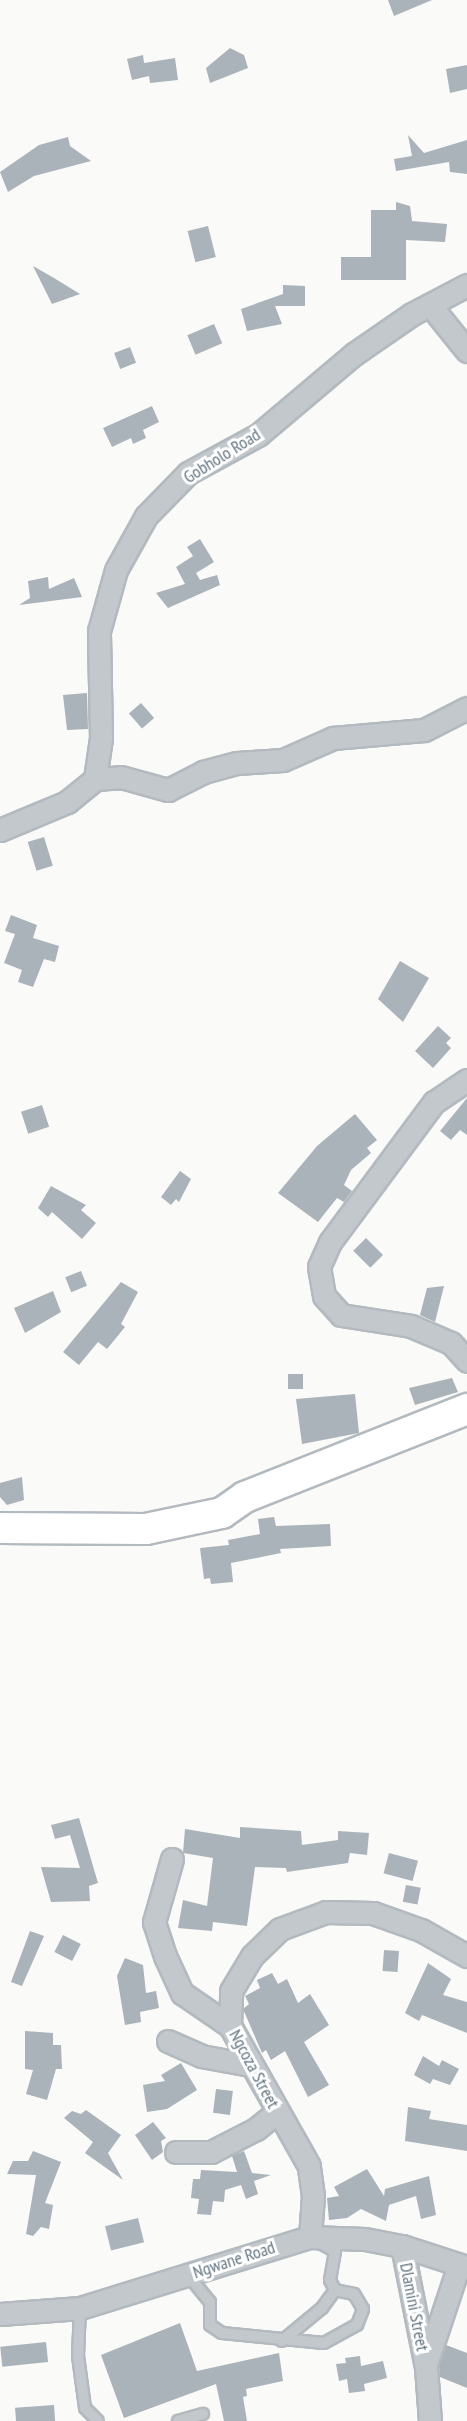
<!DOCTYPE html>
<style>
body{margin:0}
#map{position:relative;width:467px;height:2421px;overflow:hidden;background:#fafaf8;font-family:"PT Sans Narrow",sans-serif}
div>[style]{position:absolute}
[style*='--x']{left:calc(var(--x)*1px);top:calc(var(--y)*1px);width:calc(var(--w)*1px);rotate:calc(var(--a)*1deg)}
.building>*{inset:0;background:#aab3b9;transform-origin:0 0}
.roads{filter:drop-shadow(2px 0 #b3babf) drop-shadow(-2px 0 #b3babf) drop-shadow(0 2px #b3babf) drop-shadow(0 -2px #b3babf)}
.lane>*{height:10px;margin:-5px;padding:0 5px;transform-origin:5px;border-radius:5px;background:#c3c8cc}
.street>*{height:21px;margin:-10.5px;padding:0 10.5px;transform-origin:10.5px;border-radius:10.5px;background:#c3c8cc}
.secondary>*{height:30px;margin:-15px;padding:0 15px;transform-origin:15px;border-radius:15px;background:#fff}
span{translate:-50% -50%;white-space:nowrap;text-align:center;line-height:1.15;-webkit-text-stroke:6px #fff;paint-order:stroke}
.street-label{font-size:18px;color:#657683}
</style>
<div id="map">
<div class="building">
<div style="clip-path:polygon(388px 0,432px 0,394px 16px)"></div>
<div style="clip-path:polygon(230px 48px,244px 55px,248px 68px,210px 83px,206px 68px)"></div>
<div style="clip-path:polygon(143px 55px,144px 63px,175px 58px,178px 80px,150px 83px,149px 76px,132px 80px,127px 59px)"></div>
<div style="clip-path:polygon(467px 65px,467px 89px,450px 93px,446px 69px)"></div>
<div style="clip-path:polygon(408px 135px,424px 153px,467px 140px,467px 174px,450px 172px,449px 162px,396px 171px,394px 159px,412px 156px)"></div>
<div style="clip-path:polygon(68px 137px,70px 146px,91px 161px,34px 176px,8px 192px,0 172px,39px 145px)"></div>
<div style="clip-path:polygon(396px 202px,410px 206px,412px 221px,447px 224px,445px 242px,406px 240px,406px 280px,341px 280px,341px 257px,371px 257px,371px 210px,396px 210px)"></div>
<div style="left:208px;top:226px;width:32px;height:21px;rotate:76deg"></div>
<div style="clip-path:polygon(33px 266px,54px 278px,80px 294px,52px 304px)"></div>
<div style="clip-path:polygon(283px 285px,305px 286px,305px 306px,275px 306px,282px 324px,247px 331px,241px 309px,283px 294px)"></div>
<div style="left:214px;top:324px;width:21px;height:29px;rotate:67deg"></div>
<div style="left:130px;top:347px;width:17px;height:17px;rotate:69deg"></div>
<div style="clip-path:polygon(152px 406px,159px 422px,143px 430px,146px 438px,133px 444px,131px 438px,112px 447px,103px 428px)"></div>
<div style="clip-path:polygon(200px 539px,214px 562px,196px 573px,200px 580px,217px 575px,220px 585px,168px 608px,156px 593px,185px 584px,176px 567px,193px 556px,187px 547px)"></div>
<div style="clip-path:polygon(48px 577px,49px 589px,74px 578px,82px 597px,19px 605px,30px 598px,28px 581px)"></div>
<div style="clip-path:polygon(87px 693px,88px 729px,67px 730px,63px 695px)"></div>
<div style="left:141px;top:703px;width:20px;height:16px;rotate:49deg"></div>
<div style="left:44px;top:837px;width:30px;height:17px;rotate:73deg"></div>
<div style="clip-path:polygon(11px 915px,37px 925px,33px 938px,59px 946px,55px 962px,44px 959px,33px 987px,18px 982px,22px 970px,4px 963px,15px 934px,5px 931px)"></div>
<div style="clip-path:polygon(400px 961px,429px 978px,403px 1022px,378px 999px)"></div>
<div style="clip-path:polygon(438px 1026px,451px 1038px,446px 1043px,451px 1048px,433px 1068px,415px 1051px)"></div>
<div style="clip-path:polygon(467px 1098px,467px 1135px,460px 1130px,451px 1140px,440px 1131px)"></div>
<div style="left:42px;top:1105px;width:23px;height:22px;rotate:72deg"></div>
<div style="clip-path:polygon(355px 1114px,377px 1140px,367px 1148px,371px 1153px,351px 1170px,344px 1185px,352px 1191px,344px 1202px,337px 1198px,318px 1222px,278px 1193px,317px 1146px)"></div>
<div style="clip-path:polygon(180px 1171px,191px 1179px,179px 1202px,176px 1199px,171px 1205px,161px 1197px)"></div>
<div style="clip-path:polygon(51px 1186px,86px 1205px,81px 1210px,96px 1223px,82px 1239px,52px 1212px,48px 1217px,38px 1208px)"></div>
<div style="left:366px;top:1238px;width:24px;height:18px;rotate:45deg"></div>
<div style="left:81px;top:1271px;width:16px;height:17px;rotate:68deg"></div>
<div style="clip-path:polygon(121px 1282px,138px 1292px,121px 1324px,125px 1327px,107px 1349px,98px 1342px,79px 1365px,63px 1352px)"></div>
<div style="clip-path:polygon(444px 1286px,435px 1322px,420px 1315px,427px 1288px)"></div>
<div style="clip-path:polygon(53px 1291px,61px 1312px,25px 1333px,14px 1308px)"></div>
<div style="left:303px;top:1374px;width:15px;height:15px;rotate:90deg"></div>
<div style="clip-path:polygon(452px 1378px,458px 1392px,415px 1405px,409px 1388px)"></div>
<div style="clip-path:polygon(355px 1394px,359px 1433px,302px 1444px,296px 1399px)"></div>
<div style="clip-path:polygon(22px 1477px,24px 1500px,7px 1505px,0 1497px,0 1483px)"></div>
<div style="clip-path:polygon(274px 1517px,276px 1526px,330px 1524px,331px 1546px,280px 1549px,281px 1553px,231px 1563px,233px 1582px,211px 1584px,210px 1578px,204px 1579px,200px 1548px,229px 1545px,228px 1540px,260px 1534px,258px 1519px)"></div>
<div style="clip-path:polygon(79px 1818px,98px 1883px,89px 1886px,90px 1901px,51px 1902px,41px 1867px,80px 1868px,70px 1835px,55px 1839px,51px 1825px)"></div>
<div style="clip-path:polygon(240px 1827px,301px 1831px,302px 1845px,338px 1840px,338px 1831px,369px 1833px,367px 1855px,350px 1853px,348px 1863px,287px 1872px,286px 1868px,255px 1867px,247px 1926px,213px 1922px,212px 1931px,178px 1928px,183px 1900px,207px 1906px,213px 1858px,183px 1853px,185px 1829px,240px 1838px)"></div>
<div style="left:389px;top:1853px;width:30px;height:21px;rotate:15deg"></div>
<div style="left:406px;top:1885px;width:15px;height:17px;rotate:11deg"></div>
<div style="clip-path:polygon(30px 1931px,44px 1936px,22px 1986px,11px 1982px)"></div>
<div style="left:63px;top:1935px;width:20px;height:19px;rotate:27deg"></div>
<div style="left:384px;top:1950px;width:15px;height:21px;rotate:4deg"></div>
<div style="clip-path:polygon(125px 1958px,143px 1965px,146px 1993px,156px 1991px,159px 2008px,140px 2012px,141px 2022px,125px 2025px,117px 1976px)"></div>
<div style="clip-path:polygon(428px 1963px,451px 1979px,443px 1995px,467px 2002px,467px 2033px,422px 2015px,419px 2021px,405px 2013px)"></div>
<div style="clip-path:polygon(272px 1973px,278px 1984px,287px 1979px,298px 2003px,310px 1994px,329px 2025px,304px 2042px,329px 2085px,308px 2097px,285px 2051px,271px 2060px,266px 2050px,262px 2053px,243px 2009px,249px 2004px,245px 1996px,260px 1988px,257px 1980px)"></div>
<div style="clip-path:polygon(25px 2031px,53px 2033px,53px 2045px,61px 2045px,62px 2069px,56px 2069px,47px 2100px,26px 2094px,33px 2070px,25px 2069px)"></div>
<div style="clip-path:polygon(423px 2056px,439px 2066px,442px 2060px,459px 2069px,450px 2085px,433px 2079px,430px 2084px,414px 2075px)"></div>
<div style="clip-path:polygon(181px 2063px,197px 2090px,167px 2109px,147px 2112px,143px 2085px,165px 2081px,161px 2075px)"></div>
<div style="left:216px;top:2089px;width:17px;height:24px;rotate:7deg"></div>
<div style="clip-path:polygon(408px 2107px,431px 2111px,429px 2119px,467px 2125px,467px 2151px,405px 2141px)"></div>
<div style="clip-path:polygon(86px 2110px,121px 2135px,108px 2153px,123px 2180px,85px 2153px,93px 2142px,64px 2118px,72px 2111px,81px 2114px)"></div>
<div style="clip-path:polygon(153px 2122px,166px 2138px,161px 2141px,163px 2152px,152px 2160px,135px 2135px)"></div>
<div style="clip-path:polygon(33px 2151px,61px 2162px,45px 2203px,53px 2205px,49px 2229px,41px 2227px,33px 2236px,26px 2234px,36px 2175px,7px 2174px,13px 2161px,28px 2161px)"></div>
<div style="clip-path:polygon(244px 2151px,252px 2173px,271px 2175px,254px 2181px,258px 2194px,246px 2199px,241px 2185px,225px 2190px,224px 2202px,213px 2201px,211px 2215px,197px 2214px,199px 2199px,191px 2198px,193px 2179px,200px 2179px,201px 2170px,237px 2172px,232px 2156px)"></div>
<div style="clip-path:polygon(367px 2169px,384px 2196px,385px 2189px,429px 2176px,436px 2215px,421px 2219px,416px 2196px,389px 2205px,386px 2221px,361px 2209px,347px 2218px,329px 2220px,327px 2198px,339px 2196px,334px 2187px)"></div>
<div style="left:138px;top:2218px;width:25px;height:34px;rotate:76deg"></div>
<div style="clip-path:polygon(180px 2323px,197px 2371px,279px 2353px,283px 2381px,246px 2389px,247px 2396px,243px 2397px,247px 2421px,224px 2421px,216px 2384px,124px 2418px,101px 2355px)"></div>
<div style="left:46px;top:2342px;width:20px;height:46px;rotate:84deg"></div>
<div style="clip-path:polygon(446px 2345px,467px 2353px,467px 2388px,440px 2377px,439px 2366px)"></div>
<div style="clip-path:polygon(360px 2356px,361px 2366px,383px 2361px,387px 2378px,364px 2384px,365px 2391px,349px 2393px,347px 2379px,339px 2381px,336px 2364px,346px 2363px,345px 2358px)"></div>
<div style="left:54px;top:2405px;width:16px;height:39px;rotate:86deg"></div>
</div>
<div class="roads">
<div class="lane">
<div style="--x:188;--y:2275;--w:35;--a:51"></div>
<div style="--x:210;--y:2302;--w:23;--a:90"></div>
<div style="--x:210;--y:2325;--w:14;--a:34"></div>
<div style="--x:222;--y:2333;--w:102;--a:5.6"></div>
<div style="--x:324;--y:2343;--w:38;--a:-29"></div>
<div style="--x:357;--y:2325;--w:17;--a:-69"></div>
<div style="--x:363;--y:2309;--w:17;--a:-121"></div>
<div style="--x:354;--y:2294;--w:19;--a:-168"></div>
<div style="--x:335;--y:2290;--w:11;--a:-117"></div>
<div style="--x:330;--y:2280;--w:29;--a:-80"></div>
<div style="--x:335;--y:2251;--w:19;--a:-152"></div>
<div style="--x:80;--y:2308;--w:48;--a:92.4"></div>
<div style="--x:78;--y:2356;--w:52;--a:82.3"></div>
<div style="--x:85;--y:2408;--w:18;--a:45"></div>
<div style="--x:282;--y:2341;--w:52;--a:-39.5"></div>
<div style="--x:322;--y:2308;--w:22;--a:-54"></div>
<div style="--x:178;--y:2421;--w:26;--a:-16"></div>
</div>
<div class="street">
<div style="--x:430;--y:305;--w:59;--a:51.2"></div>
<div style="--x:95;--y:779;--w:26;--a:-4"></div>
<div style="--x:121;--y:777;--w:49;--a:15.5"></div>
<div style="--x:168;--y:790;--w:39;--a:-27"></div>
<div style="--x:203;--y:772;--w:35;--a:-15"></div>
<div style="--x:237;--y:763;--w:46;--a:-3.7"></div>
<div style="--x:283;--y:760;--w:55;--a:-23.7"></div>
<div style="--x:333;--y:738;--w:91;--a:-5"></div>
<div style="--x:424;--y:730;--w:48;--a:-27.1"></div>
<div style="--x:0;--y:830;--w:73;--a:-22.7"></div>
<div style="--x:67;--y:802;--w:36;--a:-39"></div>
<div style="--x:95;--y:779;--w:41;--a:-81.7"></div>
<div style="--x:101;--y:738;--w:107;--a:-91.1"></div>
<div style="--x:99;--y:631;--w:63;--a:-74.4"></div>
<div style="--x:116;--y:570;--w:62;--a:-60.9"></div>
<div style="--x:146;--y:516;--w:60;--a:-45.7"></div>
<div style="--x:188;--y:473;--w:80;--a:-28.5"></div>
<div style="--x:258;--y:435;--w:126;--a:-40.2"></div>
<div style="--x:354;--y:354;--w:70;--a:-34.6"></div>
<div style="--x:412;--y:314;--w:62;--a:-27.8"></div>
<div style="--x:467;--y:1080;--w:40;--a:146"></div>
<div style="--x:434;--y:1102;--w:174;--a:126.6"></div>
<div style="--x:330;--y:1242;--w:27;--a:114"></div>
<div style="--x:319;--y:1267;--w:29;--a:80"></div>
<div style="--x:324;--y:1296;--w:25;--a:48"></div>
<div style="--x:341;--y:1315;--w:71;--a:8.9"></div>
<div style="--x:411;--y:1326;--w:43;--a:23"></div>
<div style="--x:451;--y:1343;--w:24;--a:48"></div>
<div style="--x:172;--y:1859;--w:66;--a:105.9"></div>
<div style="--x:154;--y:1922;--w:36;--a:72"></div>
<div style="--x:165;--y:1956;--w:41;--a:65.3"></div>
<div style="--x:182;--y:1993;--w:58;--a:34.5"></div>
<div style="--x:168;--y:2041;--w:36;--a:24"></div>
<div style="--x:201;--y:2056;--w:50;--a:10.4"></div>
<div style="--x:176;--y:2152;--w:35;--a:0"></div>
<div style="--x:211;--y:2152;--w:51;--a:-27.1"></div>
<div style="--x:256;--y:2129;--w:27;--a:-39"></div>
<div style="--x:310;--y:2237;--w:41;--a:-85.8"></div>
<div style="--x:313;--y:2196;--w:30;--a:-98"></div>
<div style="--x:309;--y:2166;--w:161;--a:-119.4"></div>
<div style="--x:230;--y:2026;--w:35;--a:-88"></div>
<div style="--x:231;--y:1991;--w:41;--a:-59"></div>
<div style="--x:252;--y:1956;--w:39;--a:-44"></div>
<div style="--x:280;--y:1929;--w:49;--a:-20.3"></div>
<div style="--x:326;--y:1912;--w:47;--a:1.2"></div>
<div style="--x:373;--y:1913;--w:51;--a:19.5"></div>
<div style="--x:421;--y:1930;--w:53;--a:29.5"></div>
<div style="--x:402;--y:2246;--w:123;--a:78.8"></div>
<div style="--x:426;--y:2367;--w:54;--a:85.8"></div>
<div style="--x:0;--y:2314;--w:80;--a:-4.3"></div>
<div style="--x:80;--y:2308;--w:241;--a:-17.2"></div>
<div style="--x:310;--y:2237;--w:55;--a:2.1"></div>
<div style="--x:365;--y:2239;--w:38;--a:11"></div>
<div style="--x:402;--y:2246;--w:68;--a:17.9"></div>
<div style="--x:427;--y:2361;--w:101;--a:-71.6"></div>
</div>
<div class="secondary">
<div style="--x:0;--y:1528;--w:146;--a:0.4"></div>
<div style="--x:146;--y:1529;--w:78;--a:-11.9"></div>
<div style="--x:222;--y:1513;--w:28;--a:-35"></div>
<div style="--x:245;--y:1497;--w:239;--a:-21.6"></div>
</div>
</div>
<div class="street-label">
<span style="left:222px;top:456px;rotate:-32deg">Gobholo Road</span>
<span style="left:254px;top:2069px;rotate:62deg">Ngcoza Street</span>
<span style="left:234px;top:2260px;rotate:-18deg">Ngwane Road</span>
<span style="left:414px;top:2307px;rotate:79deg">Dlamini Street</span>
</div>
</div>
